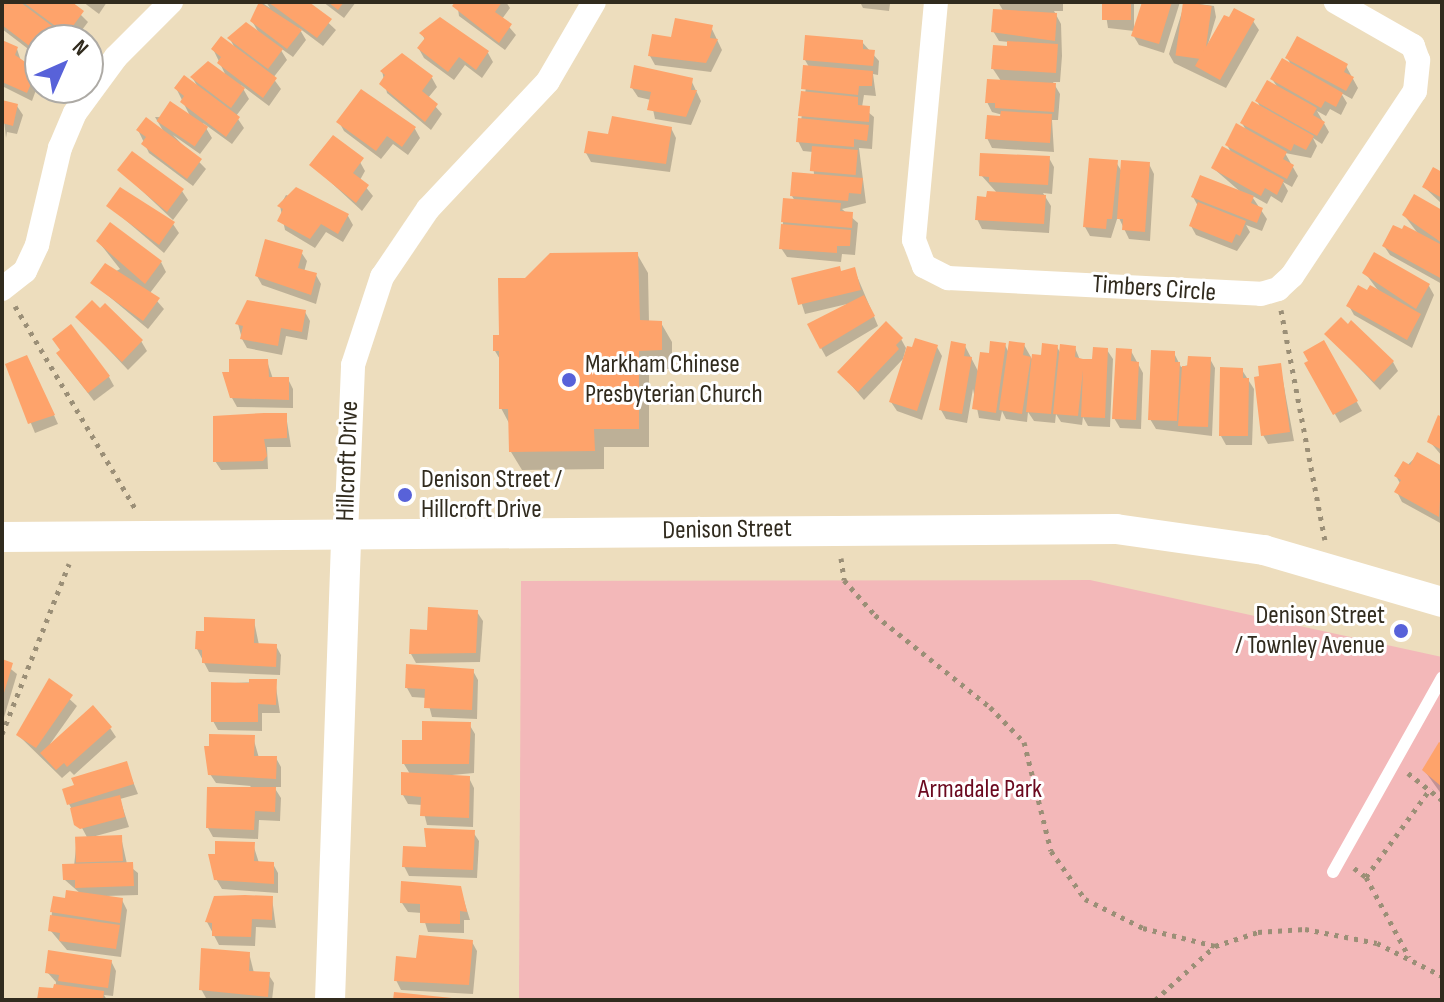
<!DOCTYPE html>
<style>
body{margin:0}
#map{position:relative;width:1444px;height:1002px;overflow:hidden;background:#edddbd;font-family:"Sofia Sans Condensed",sans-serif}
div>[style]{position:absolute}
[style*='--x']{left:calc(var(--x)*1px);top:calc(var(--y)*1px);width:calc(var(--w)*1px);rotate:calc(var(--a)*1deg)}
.green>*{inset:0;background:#f3b8b9}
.shadow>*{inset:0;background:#0003}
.building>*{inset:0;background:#fea36b;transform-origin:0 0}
.path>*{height:5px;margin-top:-2.5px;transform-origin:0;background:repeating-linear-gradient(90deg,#9b8f77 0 4px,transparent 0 10px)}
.service>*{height:12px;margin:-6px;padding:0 6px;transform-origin:6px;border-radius:6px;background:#fff}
.minor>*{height:24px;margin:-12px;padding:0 12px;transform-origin:12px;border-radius:12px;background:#fff}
.tertiary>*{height:30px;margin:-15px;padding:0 15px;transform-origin:15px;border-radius:15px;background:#fff}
.dots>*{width:22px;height:22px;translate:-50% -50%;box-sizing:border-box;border:4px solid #fff;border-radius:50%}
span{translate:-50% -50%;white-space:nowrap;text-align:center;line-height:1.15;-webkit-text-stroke:6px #fff;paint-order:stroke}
.street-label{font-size:26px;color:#312b1e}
.poi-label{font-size:26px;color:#312b1e}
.left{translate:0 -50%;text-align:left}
.right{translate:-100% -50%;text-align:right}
.park-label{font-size:26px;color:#6b091f}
.frame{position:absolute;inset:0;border:4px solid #312b1e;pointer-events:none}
.north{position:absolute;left:24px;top:24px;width:80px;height:80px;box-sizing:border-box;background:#fff;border:2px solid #adaaa5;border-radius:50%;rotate:45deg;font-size:22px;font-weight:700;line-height:32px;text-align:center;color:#312b1e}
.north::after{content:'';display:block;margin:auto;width:28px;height:36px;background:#5862d9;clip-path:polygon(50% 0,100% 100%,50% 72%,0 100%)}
</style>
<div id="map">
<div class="green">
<div style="clip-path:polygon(1090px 580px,1442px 657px,1442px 1000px,519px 1000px,521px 581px)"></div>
</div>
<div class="shadow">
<div style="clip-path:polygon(4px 2px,68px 2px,88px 22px,76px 38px,53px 28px,59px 40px,40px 40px,40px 58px,2px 29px)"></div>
<div style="clip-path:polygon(83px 2px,107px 2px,99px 14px)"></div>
<div style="clip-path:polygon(261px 2px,270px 8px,266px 2px,306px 2px,336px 30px,323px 46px,299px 28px,306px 40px,293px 57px,279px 47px,287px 60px,273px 78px,281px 89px,269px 106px,241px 85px,249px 99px,236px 116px,244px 128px,232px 144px,203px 123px,212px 138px,200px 154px,173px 135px,206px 169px,193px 186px,149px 153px,138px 130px,165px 134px,155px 117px,191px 118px,176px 88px,199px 89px,192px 77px,208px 63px,227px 78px,213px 49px,236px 50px,230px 39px,260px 35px,252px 21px)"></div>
<div style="clip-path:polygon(323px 2px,356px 2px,344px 18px)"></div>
<div style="clip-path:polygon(457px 2px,506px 2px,510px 8px,502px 19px,516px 35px,505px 50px,459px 16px)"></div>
<div style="clip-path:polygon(860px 2px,890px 4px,889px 11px,863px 8px)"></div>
<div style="clip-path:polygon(998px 2px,1063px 2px,1063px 11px,1054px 11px,1061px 24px,1062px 56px,1060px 82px,1053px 82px,1060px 94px,1058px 120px,1052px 120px,1054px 152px,992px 148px,987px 138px,1010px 117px,992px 112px,987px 102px,1001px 81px,993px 69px,1008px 48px,1009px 42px,999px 41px,993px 31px,1004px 12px)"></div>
<div style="clip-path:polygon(1104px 2px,1134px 2px,1134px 31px,1108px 28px)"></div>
<div style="clip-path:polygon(1144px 2px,1180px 2px,1164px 53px,1139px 45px,1133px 35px)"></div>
<div style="clip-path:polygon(1185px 2px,1214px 6px,1216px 17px,1208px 44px,1253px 21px,1259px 30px,1226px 88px,1174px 63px,1169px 54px)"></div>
<div style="clip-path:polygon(440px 20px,488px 53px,493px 62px,482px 78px,465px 65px,454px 80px,424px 58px,419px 49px,425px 40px,422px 34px)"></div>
<div style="clip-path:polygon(711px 27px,722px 50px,711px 72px,655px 65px,650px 56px,673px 39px)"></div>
<div style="clip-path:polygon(862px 42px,879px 61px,878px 75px,873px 74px,876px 96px,864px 95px,862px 107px,874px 117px,872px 149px,859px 148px,866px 203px,842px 209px,858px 223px,855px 255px,842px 254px,841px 262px,787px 257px,781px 248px,783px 222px,795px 201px,792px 196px,814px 176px,813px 152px,803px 151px,798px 141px,809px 67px,805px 60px)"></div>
<div style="clip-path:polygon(2px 43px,17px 49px,21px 61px,40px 79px,32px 101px,2px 86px)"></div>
<div style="clip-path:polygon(1287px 58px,1346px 66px,1358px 88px,1352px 99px,1341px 93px,1347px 103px,1341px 115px,1330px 109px,1326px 116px,1317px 111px,1329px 132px,1322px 144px,1313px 138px,1317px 146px,1311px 158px,1285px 153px,1298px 176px,1292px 187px,1283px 182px,1288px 191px,1282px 203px,1271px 196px,1267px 204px,1251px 195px,1267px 219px,1262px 231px,1246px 225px,1250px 232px,1237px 251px,1196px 235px,1191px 226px,1198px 206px,1193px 197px,1243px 194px,1213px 168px,1232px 154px,1227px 145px,1247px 132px,1242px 123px,1262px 110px,1257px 101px,1278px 88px,1272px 79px,1292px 66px)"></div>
<div style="clip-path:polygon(382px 71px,432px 78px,437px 87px,428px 98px,442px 114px,431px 130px,387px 93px)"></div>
<div style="clip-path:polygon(691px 80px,701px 101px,691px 125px,655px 119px,651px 100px,638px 97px,632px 88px)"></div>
<div style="clip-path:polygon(362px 92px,415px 129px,420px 138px,408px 155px,393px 144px,381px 159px,344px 131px,339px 122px)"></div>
<div style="clip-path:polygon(2px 102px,17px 106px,23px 115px,17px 134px,7px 132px,6px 138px)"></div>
<div style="clip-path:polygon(671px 128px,676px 138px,670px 172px,591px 162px,586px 153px,609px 136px)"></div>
<div style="clip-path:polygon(1049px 158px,1054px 167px,1052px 194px,1043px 193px,1051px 206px,1049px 233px,982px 229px,977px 219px,988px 199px,998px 194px,981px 175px)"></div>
<div style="clip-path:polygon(360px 162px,365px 171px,360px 180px,373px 196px,362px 211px,312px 165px)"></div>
<div style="clip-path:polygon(1116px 162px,1122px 172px,1149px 164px,1154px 174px,1150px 241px,1129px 239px,1118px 216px,1111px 238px,1090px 236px,1085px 227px)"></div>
<div style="clip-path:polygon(120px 170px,182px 191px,188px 200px,173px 220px)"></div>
<div style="clip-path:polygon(1442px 174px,1442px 204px,1424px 187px)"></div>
<div style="clip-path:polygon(286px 195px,348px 216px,353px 225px,343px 242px,326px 232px,315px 248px,285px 230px,280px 206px)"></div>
<div style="clip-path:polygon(109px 206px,173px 224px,179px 233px,164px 253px)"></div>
<div style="clip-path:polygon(1442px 212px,1442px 284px,1390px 255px,1384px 246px,1419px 235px,1404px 215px)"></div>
<div style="clip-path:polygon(98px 241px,161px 262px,166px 272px,150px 293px,164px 309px,148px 329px,93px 283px,120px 269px)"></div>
<div style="clip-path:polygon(301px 252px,307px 261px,304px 272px,316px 275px,321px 284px,316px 304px,262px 285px,257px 276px)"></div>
<div style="clip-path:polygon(637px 254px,648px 273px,649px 322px,661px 323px,672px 342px,672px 369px,649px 369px,649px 447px,604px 447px,604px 469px,522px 470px,511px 452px,510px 425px,501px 408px,501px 361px,495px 351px,526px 280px)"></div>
<div style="clip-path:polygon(854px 269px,878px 326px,826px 357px,821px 348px,847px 304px,805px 314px,794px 280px)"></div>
<div style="clip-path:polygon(1365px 273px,1429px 286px,1434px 295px,1412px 348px,1354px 315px,1349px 306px,1380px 293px)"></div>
<div style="clip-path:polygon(305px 312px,310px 321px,307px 340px,286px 336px,282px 355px,247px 348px,242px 339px,238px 324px)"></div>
<div style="clip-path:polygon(78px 317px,141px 341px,147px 351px,128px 370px)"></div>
<div style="clip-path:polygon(1327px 334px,1393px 362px,1398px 371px,1380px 390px)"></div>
<div style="clip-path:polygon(901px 339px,906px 348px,903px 359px,864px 400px,840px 372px)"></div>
<div style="clip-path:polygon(1323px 343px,1362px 411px,1340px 423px,1307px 364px)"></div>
<div style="clip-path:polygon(1005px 345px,1009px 353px,1024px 345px,1032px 359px,1057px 347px,1061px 354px,1075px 348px,1080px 360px,1094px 362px,1107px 350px,1113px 359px,1110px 427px,1088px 426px,1083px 417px,1082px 425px,1061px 422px,1056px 414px,1055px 423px,1034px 421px,1028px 412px,1027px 422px,1006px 419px,1002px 411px,1000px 421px,979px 418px,973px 389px,967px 423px,946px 419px,941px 410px,965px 346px,979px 373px)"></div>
<div style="clip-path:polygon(937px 347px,942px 356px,922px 420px,897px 411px,891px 402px)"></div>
<div style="clip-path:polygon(1131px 351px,1143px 373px,1141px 429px,1120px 428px,1114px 418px)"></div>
<div style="clip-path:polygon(1174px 353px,1181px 367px,1210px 359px,1215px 368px,1212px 436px,1156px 429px,1150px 419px)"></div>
<div style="clip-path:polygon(267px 361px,273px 379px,288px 379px,293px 389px,293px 408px,237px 407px,232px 398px)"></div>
<div style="clip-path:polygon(64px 362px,109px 377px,114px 386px,94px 401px)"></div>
<div style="clip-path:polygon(7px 365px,32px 367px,58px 424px,35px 433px)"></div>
<div style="clip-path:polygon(1280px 365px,1294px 441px,1268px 444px,1263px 435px)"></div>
<div style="clip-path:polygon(1242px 370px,1254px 389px,1252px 445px,1226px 445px,1221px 436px)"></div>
<div style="clip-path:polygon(286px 415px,291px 447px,267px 447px,268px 469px,221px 470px,215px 461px)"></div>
<div style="clip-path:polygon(1442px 419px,1442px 456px,1430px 442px)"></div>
<div style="clip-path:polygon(1418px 455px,1442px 468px,1442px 524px,1402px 502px,1397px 492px,1401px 485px,1396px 476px)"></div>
<div style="clip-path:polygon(477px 612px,483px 621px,480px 662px,416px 663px,411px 654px,429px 632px)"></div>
<div style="clip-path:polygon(254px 621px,259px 645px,276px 646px,281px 655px,280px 675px,209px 672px,197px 649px)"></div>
<div style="clip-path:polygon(2px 662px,17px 674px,2px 724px)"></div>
<div style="clip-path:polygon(473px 671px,478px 680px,477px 719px,432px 717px,427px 698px,412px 697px,407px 688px)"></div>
<div style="clip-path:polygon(50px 681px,77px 706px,50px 744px,110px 728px,116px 737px,74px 775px,70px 771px,62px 778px,18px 735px)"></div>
<div style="clip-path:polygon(275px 681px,280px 713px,262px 713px,262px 731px,218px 730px,213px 721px,213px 684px)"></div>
<div style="clip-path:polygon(469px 724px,475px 734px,474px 773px,441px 776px,469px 778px,474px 788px,473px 827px,427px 825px,422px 805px,408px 804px,403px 795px,410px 774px,404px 764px)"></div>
<div style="clip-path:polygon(253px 737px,259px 758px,276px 758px,281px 767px,281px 787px,274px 787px,281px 798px,280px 821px,259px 820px,258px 839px,213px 837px,208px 828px,251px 786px,216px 783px,210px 774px,211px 749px)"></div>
<div style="clip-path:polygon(1442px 745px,1442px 795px,1424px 770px)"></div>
<div style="clip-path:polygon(126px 764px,138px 794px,120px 799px,129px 827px,92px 837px,121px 837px,127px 864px,138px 873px,138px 895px,106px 896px,122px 900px,127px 910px,121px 957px,67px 950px,50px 930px,52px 912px,81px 894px,65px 880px,74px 866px,77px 839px,88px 839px,69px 804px)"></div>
<div style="clip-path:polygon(473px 832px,479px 841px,477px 878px,409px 876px,404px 866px,428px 849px)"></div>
<div style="clip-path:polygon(253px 844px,259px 863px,273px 864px,278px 873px,278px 893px,222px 889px,216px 879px)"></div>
<div style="clip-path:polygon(460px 888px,470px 920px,464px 920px,464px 933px,428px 932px,422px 913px,408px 912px,402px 903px)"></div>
<div style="clip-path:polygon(272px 898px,276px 928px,256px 927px,255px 946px,219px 945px,207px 922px)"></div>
<div style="clip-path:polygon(472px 942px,477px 951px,473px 994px,401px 990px,396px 980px,418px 960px)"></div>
<div style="clip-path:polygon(249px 953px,254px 973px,268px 974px,274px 983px,272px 1000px,206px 998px,201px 989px)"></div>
<div style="clip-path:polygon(111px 961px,116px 971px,113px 996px,104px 995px,107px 1000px,39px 1000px,55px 991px,56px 982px,47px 972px)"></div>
</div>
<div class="building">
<div style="clip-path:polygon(2px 2px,20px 2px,56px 29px,53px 33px,61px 40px,40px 40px,40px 54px,2px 25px)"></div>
<div style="clip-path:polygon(23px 2px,72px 2px,84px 11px,70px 30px,61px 24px,58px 28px)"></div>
<div style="clip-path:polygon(259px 2px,302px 30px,287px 49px,250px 21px)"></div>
<div style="clip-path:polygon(268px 2px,309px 2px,332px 19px,317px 38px)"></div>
<div style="clip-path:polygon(328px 2px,344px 2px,338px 10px)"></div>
<div style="clip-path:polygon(455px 2px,502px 2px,495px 12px,512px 24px,499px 43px,452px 6px)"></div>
<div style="left:1102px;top:2px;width:29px;height:18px"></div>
<div style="clip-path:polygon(1142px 2px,1172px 2px,1159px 44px,1131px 36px)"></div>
<div style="left:1183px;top:2px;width:29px;height:54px;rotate:8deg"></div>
<div style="clip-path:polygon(1234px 8px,1255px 19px,1220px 80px,1195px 66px,1224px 15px,1229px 17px)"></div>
<div style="clip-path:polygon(993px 9px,1057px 13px,1055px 41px,991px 32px)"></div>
<div style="clip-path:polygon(440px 17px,489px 51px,476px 70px,459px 57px,448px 72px,417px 48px,425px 38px,419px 33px)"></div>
<div style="clip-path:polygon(675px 18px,713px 25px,710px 38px,718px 39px,706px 63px,648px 56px,652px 34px,671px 37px)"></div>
<div style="clip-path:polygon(246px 22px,283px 49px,268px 69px,227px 38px)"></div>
<div style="clip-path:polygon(805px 35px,863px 40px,863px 49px,875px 50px,873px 66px,803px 60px)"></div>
<div style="clip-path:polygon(221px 36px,277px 78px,263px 98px,217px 63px,221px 57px,211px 49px)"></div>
<div style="clip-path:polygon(1297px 36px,1348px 64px,1344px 72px,1354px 77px,1346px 91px,1285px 58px)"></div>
<div style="clip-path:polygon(2px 40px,18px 47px,15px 55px,37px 70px,27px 93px,2px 82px)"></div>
<div style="clip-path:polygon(1007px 41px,1058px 44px,1056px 73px,991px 69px,993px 45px,1007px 46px)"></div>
<div style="clip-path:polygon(402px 53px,433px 76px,422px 91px,438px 104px,425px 122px,379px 84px,385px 75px,380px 71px)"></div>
<div style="clip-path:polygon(1282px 58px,1343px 93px,1336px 107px,1325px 101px,1321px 108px,1270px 79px)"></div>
<div style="clip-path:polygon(208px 61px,245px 88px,231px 108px,190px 77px)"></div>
<div style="clip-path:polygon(634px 65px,693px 78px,691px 90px,697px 90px,686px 117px,647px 110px,651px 92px,630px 88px)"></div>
<div style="clip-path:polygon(803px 65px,873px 71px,872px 86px,859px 86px,858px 95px,801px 89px)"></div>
<div style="clip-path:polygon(184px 75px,240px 117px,226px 137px,180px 102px,184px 96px,174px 88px)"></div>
<div style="clip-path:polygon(987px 79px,1056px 83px,1054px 112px,995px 108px,995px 103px,985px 103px)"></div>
<div style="clip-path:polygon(1267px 80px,1317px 108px,1313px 115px,1325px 122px,1317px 136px,1255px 101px)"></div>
<div style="clip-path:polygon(361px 89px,416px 127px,402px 147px,387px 136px,376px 151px,336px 122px)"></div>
<div style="clip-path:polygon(801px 91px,858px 97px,858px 105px,870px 106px,869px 122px,798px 116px)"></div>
<div style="clip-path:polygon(2px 100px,18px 104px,13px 126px,2px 123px)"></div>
<div style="left:170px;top:101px;width:46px;height:24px;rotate:34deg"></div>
<div style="clip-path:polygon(1252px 101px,1314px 136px,1306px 150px,1294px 144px,1291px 151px,1240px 123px)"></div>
<div style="clip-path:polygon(1001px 111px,1052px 114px,1050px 143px,985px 139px,987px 115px,1000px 116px)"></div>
<div style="clip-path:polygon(612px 116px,672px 127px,666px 164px,584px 153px,588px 131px,608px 134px)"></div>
<div style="clip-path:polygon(146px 117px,202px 159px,187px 179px,141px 144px,146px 137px,136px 130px)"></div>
<div style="clip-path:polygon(798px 118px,869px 125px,867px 141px,854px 139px,854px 147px,796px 142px)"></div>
<div style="clip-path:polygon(1236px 123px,1287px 152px,1283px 159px,1294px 165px,1287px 179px,1225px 145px)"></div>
<div style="clip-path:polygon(333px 135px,364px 158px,353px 173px,369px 185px,356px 203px,309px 165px)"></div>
<div style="left:812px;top:146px;width:46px;height:25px;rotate:5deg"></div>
<div style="clip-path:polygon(1222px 146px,1284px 180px,1277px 195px,1265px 188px,1261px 196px,1211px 168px)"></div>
<div style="clip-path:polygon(132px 151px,184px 189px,167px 212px,117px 170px)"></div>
<div style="clip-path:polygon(980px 153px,1050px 156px,1048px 185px,989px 182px,989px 177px,979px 176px)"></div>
<div style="clip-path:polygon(1089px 158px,1118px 160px,1112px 219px,1107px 219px,1106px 229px,1083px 227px)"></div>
<div style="clip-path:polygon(1121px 160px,1150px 162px,1145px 232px,1122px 230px,1123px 219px,1117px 219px)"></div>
<div style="clip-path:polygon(1433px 167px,1442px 172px,1442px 198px,1422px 187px)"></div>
<div style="clip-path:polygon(792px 172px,863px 178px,861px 194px,849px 193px,848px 201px,790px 196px)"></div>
<div style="clip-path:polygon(1200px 175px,1254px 196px,1251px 203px,1263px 208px,1257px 223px,1191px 197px)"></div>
<div style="clip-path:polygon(120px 187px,175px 222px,159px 245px,106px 206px)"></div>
<div style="clip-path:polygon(296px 187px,349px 214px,338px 234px,321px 224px,310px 239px,277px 221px,283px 209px,277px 206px)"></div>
<div style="clip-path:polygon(987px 191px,1046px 195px,1044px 224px,975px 220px,977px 196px,986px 197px)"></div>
<div style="clip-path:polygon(1414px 194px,1442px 210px,1442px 243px,1402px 215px)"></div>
<div style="clip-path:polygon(783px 198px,841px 203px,840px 211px,853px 212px,852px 228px,781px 222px)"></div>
<div style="clip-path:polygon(1198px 202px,1246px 221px,1240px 236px,1236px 234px,1232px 243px,1189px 226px)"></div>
<div style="clip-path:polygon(110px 222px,162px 261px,145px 284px,96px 241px)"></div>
<div style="clip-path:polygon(781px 224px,851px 230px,850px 246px,837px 246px,837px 253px,779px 249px)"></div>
<div style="clip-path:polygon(1393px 225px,1402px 229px,1404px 225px,1442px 245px,1442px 279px,1382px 246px)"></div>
<div style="clip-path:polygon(265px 239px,303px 250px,298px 268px,317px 273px,311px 295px,255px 276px)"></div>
<div style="clip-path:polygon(638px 252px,640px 320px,662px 321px,662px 350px,639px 351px,639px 429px,594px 429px,595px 451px,509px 452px,508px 409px,499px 409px,499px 351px,493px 351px,493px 335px,499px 335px,498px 278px,525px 278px,550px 253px)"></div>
<div style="clip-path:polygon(1374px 252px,1430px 284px,1416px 309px,1362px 273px)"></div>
<div style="clip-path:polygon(105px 263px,160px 298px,143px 321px,90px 283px)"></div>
<div style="clip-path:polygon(840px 266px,841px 271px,855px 267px,861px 290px,798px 305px,791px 278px)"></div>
<div style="clip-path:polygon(1358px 285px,1367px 290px,1370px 285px,1421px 314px,1407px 340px,1346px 306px)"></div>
<div style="clip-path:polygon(864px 295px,875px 316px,820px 349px,807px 324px)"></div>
<div style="clip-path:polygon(92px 300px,100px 308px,105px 303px,143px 340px,122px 362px,75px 317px)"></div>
<div style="clip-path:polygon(247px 300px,306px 310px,302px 332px,281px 328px,278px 346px,240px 339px,243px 326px,235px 324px)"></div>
<div style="clip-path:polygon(1341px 317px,1348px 324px,1351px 320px,1394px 361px,1374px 382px,1324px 334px)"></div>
<div style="clip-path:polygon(886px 321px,903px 338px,896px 345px,899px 349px,858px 392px,837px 372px)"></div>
<div style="clip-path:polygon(71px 324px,110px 376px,88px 393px,56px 353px,60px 350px,52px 339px)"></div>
<div style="clip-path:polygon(915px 338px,938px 345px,917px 411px,889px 402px,907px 346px,912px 347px)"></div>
<div style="clip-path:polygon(1324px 340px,1358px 401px,1333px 415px,1304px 363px,1308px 361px,1303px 352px)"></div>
<div style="clip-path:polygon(951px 341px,966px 344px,964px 356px,972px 357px,962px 414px,939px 410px)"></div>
<div style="clip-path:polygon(990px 341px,1006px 343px,996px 413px,972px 409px,980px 352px,989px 353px)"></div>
<div style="clip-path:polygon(1009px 341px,1025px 343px,1023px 355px,1031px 357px,1022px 414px,999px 410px)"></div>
<div style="clip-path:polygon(1042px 343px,1058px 345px,1051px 414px,1026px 412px,1032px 354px,1041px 355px)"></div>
<div style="clip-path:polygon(1060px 344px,1076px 346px,1075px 357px,1083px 359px,1092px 359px,1093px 347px,1108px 348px,1105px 418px,1081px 417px,1083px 370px,1078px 416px,1053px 414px)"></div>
<div style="clip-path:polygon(1116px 348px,1132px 349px,1131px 361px,1139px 362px,1136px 420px,1112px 419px)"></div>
<div style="clip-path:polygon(1151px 350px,1175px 351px,1175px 362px,1180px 362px,1177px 421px,1148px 420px)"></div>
<div style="clip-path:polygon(27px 355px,55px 415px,28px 424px,5px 364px)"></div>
<div style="clip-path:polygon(1188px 356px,1211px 357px,1208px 427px,1178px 426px,1182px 366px,1187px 366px)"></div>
<div style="clip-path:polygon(229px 359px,268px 359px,269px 377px,289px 377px,289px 400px,230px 398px,222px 372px,229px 372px)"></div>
<div style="clip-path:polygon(1281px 363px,1290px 432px,1261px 436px,1254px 377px,1259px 376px,1258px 366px)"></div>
<div style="clip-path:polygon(1220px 367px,1243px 368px,1243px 378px,1249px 378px,1248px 436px,1219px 436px)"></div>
<div style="clip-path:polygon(264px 413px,287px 413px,287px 438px,264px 439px,267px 456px,263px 461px,213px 462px,213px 416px)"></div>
<div style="clip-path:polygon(1438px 415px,1442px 417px,1442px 450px,1427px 442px)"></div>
<div style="clip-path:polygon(1417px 452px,1442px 466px,1439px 517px,1394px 492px,1401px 480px,1394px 476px,1403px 461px,1410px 465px)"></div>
<div style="clip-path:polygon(428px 607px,478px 610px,476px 653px,409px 654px,410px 629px,427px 630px)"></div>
<div style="clip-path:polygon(204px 617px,255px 619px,254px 643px,277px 644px,276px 667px,202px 663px,202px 650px,195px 649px,196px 631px,204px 631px)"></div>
<div style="clip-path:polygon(2px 659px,13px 663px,3px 696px,2px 696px)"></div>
<div style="clip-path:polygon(406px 664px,474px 669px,472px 710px,424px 708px,425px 689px,405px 688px)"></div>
<div style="clip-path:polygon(49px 678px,73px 695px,36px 748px,16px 735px)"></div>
<div style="clip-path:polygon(249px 679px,277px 679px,276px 705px,258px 704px,258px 722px,211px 722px,211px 682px,249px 683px)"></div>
<div style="clip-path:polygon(93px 705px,112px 727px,67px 767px,64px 763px,56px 770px,40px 753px)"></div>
<div style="clip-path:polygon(422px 721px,471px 722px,469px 764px,402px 764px,402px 740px,422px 740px)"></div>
<div style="clip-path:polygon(209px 734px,255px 735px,254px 756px,277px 756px,276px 779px,208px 775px,204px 746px,209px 746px)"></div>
<div style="clip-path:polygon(1439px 742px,1442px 744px,1442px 787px,1422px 770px)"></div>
<div style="clip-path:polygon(127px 761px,134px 784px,67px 805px,62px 789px,74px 785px,71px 778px)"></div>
<div style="clip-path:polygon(401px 772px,470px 776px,469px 818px,420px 816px,421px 797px,401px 795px)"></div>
<div style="clip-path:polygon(207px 787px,276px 787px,275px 812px,255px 811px,254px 830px,206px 828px)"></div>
<div style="clip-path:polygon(120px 795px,125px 817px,80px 829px,74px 825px,70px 808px)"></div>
<div style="clip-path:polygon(424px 828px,475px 830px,473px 870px,402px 867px,403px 846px,426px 847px)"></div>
<div style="left:122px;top:835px;width:26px;height:47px;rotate:88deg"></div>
<div style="clip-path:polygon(215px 841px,255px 842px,254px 861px,274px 862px,274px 884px,214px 880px,208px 854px,215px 854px)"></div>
<div style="clip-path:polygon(133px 862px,134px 886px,75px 888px,75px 880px,63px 880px,62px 864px)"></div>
<div style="clip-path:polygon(401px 881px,461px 886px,467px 912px,460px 911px,460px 924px,420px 923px,420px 904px,400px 903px)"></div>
<div style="clip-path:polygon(66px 890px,123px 898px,120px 923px,50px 912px,53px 896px,65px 898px)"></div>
<div style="clip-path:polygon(245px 895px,273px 896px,272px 920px,252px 919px,251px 937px,212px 936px,212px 923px,205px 922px,214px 896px)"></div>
<div style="clip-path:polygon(50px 915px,120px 925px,116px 949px,59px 941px,60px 933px,48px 931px)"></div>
<div style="clip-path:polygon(419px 935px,473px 940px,469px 985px,394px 981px,396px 956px,416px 958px)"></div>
<div style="clip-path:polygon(201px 948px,250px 952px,249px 971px,270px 972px,268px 997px,199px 990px)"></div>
<div style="clip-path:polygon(48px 950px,112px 960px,108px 988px,58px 981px,59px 975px,45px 973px)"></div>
<div style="clip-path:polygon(54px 984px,104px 991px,103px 1000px,37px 1000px,39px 987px,53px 988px)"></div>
<div style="clip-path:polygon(394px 992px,452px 998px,452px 1000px,393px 1000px)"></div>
</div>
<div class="path">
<div style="--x:15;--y:306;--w:237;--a:59.3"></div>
<div style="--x:1281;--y:310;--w:234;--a:79.2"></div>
<div style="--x:841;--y:558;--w:22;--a:82"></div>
<div style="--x:844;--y:580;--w:47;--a:48.5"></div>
<div style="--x:875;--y:615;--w:147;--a:38.7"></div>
<div style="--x:990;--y:707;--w:49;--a:45.8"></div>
<div style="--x:1024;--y:742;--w:112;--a:76.1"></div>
<div style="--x:1051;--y:851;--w:59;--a:54.7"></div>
<div style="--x:1085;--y:899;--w:65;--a:26.6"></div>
<div style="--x:1143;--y:928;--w:74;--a:14"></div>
<div style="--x:2;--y:734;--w:183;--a:-68.5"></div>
<div style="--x:1408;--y:773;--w:43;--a:38.5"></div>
<div style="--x:1354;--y:868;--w:15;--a:37"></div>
<div style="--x:1366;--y:877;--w:91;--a:61.7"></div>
<div style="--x:1366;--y:877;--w:110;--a:-53.9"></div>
<div style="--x:1155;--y:1000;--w:81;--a:-42"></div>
<div style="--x:1215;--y:946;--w:45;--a:-18"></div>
<div style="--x:1258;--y:932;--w:47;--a:-3.7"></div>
<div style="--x:1305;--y:929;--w:73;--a:11"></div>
<div style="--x:1377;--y:943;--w:73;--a:26.9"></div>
</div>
<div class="service">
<div style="--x:1333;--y:872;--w:223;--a:-60.7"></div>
</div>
<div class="minor">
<div style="--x:936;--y:2;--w:239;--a:95.3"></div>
<div style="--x:914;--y:240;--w:28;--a:69"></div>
<div style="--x:924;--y:266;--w:27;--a:27"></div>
<div style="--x:948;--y:278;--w:313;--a:2.9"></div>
<div style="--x:1261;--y:294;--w:18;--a:-16"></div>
<div style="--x:1278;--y:289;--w:19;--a:-43"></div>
<div style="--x:1292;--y:276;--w:222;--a:-56.4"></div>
<div style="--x:1415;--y:91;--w:31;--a:-84"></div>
<div style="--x:1418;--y:60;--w:15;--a:-110"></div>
<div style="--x:1413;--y:46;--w:89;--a:-150.3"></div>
<div style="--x:2;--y:289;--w:29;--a:-38"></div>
<div style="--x:25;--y:271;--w:29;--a:-65"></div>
<div style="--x:37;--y:245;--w:100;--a:-76.7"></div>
<div style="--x:60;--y:148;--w:38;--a:-67"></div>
<div style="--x:75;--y:113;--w:69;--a:-53.8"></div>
<div style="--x:116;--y:57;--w:78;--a:-45"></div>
<div style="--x:346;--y:534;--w:169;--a:-87.6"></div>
<div style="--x:353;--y:365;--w:93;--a:-71.8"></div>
<div style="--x:382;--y:277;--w:82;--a:-55.9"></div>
<div style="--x:428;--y:209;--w:175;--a:-46.8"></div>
<div style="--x:548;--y:81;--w:91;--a:-59.8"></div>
</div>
<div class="tertiary">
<div style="--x:2;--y:537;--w:1114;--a:-0.41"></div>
<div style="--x:1116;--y:529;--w:149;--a:8.1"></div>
<div style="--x:1264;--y:550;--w:185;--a:16.3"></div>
<div style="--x:330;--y:1000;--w:466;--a:-88"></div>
</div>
<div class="dots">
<div style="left:569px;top:380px;background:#5862d9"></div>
<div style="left:405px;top:495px;background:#5862d9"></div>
<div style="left:1401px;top:631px;background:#5862d9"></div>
</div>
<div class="street-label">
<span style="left:1154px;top:289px;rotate:4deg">Timbers Circle</span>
<span style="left:348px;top:461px;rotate:-88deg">Hillcroft Drive</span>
<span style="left:727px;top:530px;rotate:-1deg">Denison Street</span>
</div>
<div class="poi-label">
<span class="left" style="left:585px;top:380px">Markham Chinese<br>Presbyterian Church</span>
<span class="left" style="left:421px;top:495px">Denison Street /<br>Hillcroft Drive</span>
<span class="right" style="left:1385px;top:631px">Denison Street<br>/ Townley Avenue</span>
</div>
<div class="park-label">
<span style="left:980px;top:790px">Armadale Park</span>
</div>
<div class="frame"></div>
<div class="north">N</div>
</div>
